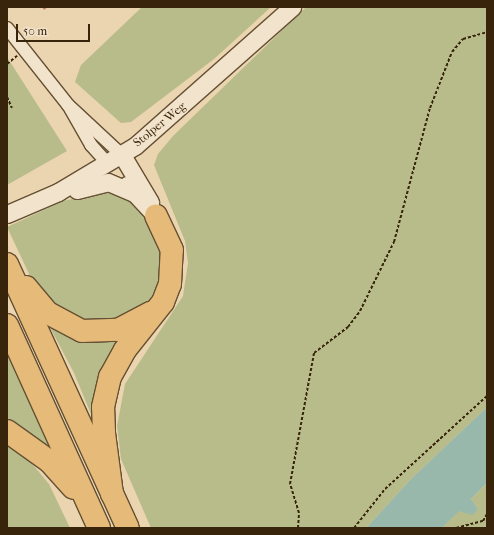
<!DOCTYPE html>
<style>
body{margin:0}
#map{position:relative;width:494px;height:535px;overflow:hidden;background:#ebd4b0;font-family:"IM FELL French Canon",serif}
div>[style]{position:absolute}
[style*='--x']{left:calc(var(--x)*1px);top:calc(var(--y)*1px);width:calc(var(--w)*1px);rotate:calc(var(--a)*1deg)}
.green>*{inset:0;background:#b8bc8a}
.water>*{inset:0;background:#98b8ac}
.path>*{height:2px;margin-top:-1px;transform-origin:0;background:repeating-linear-gradient(90deg,#38240a 0 3px,transparent 0 5px)}
.roads{filter:drop-shadow(1px 0 #655034) drop-shadow(-1px 0 #655034) drop-shadow(0 1px #655034) drop-shadow(0 -1px #655034)}
.street>*{height:12px;margin:-6px;padding:0 6px;transform-origin:6px;border-radius:6px;background:#f2e3cc}
.secondary>*{height:17px;margin:-8.5px;padding:0 8.5px;transform-origin:8.5px;border-radius:8.5px;background:#f2e3cc}
.highway>*{height:22px;margin:-11px;padding:0 11px;transform-origin:11px;border-radius:11px;background:#e6ba78}
.wall>*{inset:0;background:#bb876b}
span{translate:-50% -50%;white-space:nowrap;text-align:center;line-height:1.15;-webkit-text-stroke:3px #f2e3cc;paint-order:stroke}
.street-label{font-size:12px;color:#38240a}
.frame{position:absolute;inset:0;border:8px solid #38240a;pointer-events:none}
.scale{position:absolute;left:16px;top:24px;width:74px;height:18px;box-sizing:border-box;border:2px solid #38240a;border-top:0;padding-left:5px;font-size:12px;line-height:14px;white-space:nowrap;color:#38240a;-webkit-text-stroke:3px #f2e3cc;paint-order:stroke}
</style>
<div id="map">
<div class="green">
<div style="clip-path:polygon(142px 7px,271px 7px,214px 59px,131px 122px,121px 123px,75px 82px,81px 65px)"></div>
<div style="clip-path:polygon(306px 7px,487px 7px,487px 407px,411px 479px,366px 528px,151px 528px,121px 459px,117px 426px,125px 384px,183px 296px,188px 263px,185px 241px,154px 165px,158px 154px,173px 136px)"></div>
<div style="clip-path:polygon(7px 57px,67px 151px,7px 185px)"></div>
<div style="clip-path:polygon(110px 190px,133px 199px,158px 235px,163px 250px,162px 278px,144px 309px,111px 325px,71px 320px,38px 293px,7px 227px,63px 201px)"></div>
<div style="clip-path:polygon(45px 318px,130px 329px,98px 431px,74px 373px)"></div>
<div style="clip-path:polygon(7px 354px,55px 458px,7px 425px)"></div>
<div style="clip-path:polygon(7px 446px,29px 460px,49px 484px,70px 528px,7px 528px)"></div>
<div style="clip-path:polygon(487px 483px,487px 528px,442px 528px,459px 510px,478px 509px,471px 499px)"></div>
</div>
<div class="water">
<div style="clip-path:polygon(487px 407px,487px 483px,471px 499px,478px 509px,472px 515px,459px 511px,442px 528px,366px 528px,411px 479px)"></div>
</div>
<div class="path">
<div style="--x:7;--y:64;--w:13;--a:-39"></div>
<div style="--x:7;--y:97;--w:12;--a:66"></div>
<div style="--x:298;--y:528;--w:15;--a:-86"></div>
<div style="--x:299;--y:513;--w:30;--a:-107"></div>
<div style="--x:290;--y:484;--w:133;--a:-79.6"></div>
<div style="--x:314;--y:353;--w:43;--a:-37.4"></div>
<div style="--x:348;--y:327;--w:20;--a:-53"></div>
<div style="--x:360;--y:311;--w:77;--a:-63.8"></div>
<div style="--x:394;--y:242;--w:139;--a:-75"></div>
<div style="--x:430;--y:108;--w:60;--a:-68.6"></div>
<div style="--x:452;--y:52;--w:17;--a:-50"></div>
<div style="--x:463;--y:39;--w:25;--a:-16"></div>
<div style="--x:354;--y:528;--w:50;--a:-51.5"></div>
<div style="--x:385;--y:489;--w:138;--a:-42.4"></div>
<div style="--x:456;--y:528;--w:28;--a:-15"></div>
<div style="--x:483;--y:521;--w:8;--a:-60"></div>
</div>
<div class="roads">
<div class="street">
<div style="--x:7;--y:28;--w:98;--a:51.6"></div>
<div style="--x:68;--y:105;--w:74;--a:42.8"></div>
<div style="--x:70;--y:108;--w:43;--a:60.4"></div>
<div style="--x:91;--y:145;--w:25;--a:48"></div>
</div>
<div class="secondary">
<div style="--x:122;--y:155;--w:55;--a:59.2"></div>
<div style="--x:127;--y:185;--w:42;--a:46.9"></div>
<div style="--x:77;--y:190;--w:32;--a:-14"></div>
<div style="--x:108;--y:182;--w:28;--a:23"></div>
<div style="--x:7;--y:214;--w:56;--a:-23.3"></div>
<div style="--x:58;--y:192;--w:90;--a:-30.9"></div>
<div style="--x:135;--y:146;--w:210;--a:-41.5"></div>
</div>
<div class="highway">
<div style="--x:7;--y:264;--w:290;--a:65.4"></div>
<div style="--x:26;--y:287;--w:34;--a:50"></div>
<div style="--x:48;--y:313;--w:38;--a:28"></div>
<div style="--x:82;--y:331;--w:36;--a:-2"></div>
<div style="--x:118;--y:330;--w:36;--a:-28"></div>
<div style="--x:7;--y:325;--w:223;--a:65.6"></div>
<div style="--x:7;--y:431;--w:52;--a:35.5"></div>
<div style="--x:49;--y:461;--w:36;--a:48"></div>
<div style="--x:112;--y:494;--w:62;--a:-97.5"></div>
<div style="--x:104;--y:433;--w:26;--a:-92"></div>
<div style="--x:103;--y:407;--w:31;--a:-77"></div>
<div style="--x:110;--y:377;--w:31;--a:-61"></div>
<div style="--x:125;--y:350;--w:61;--a:-51.6"></div>
<div style="--x:163;--y:302;--w:19;--a:-69"></div>
<div style="--x:170;--y:284;--w:34;--a:-87"></div>
<div style="--x:172;--y:250;--w:38;--a:-115"></div>
</div>
</div>
<div class="wall">
<div style="clip-path:polygon(42px 7px,48px 7px,44px 10px)"></div>
</div>
<div class="street-label">
<span style="left:160px;top:125px;rotate:-39deg">Stolper Weg</span>
</div>
<div class="frame"></div>
<div class="scale">50 m</div>
</div>
